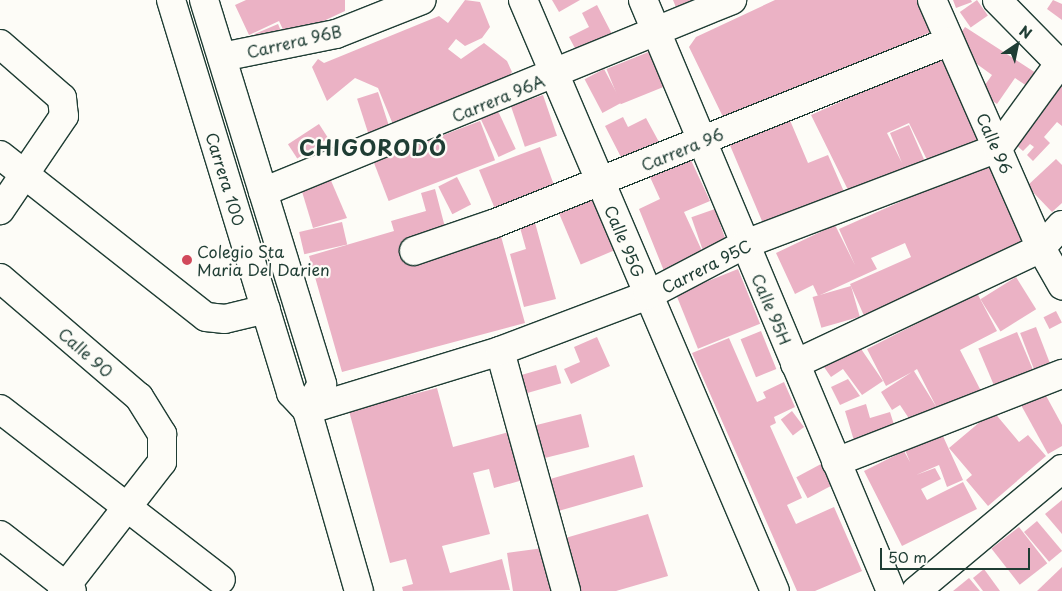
<!DOCTYPE html>
<meta charset="utf-8">
<style>
body{margin:0}
#map{position:relative;width:1062px;height:591px;overflow:hidden;background:#fdfcf7;font-family:"Playpen Sans",sans-serif}
div>[style]{position:absolute}
[style*='--x']{left:calc(var(--x)*1px);top:calc(var(--y)*1px);width:calc(var(--w)*1px);rotate:calc(var(--a)*1deg)}
.building>*{inset:0;background:#ebb2c5;transform-origin:0 0}
.roads{filter:drop-shadow(1px 0 #1f3d34) drop-shadow(-1px 0 #1f3d34) drop-shadow(0 1px #1f3d34) drop-shadow(0 -1px #1f3d34)}
.minor>*{height:28px;margin:-14px;padding:0 14px;transform-origin:14px;border-radius:14px;background:#fdfcf7}
.highway>*{height:28px;margin:-14px;padding:0 14px;transform-origin:14px;border-radius:14px;background:#fdfcf7}
.dots>*{width:14px;height:14px;translate:-50% -50%;box-sizing:border-box;border:2px solid #fdfcf7;border-radius:50%}
span{translate:-50% -50%;white-space:nowrap;text-align:center;line-height:1.15;-webkit-text-stroke:4.5px #fdfcf7;paint-order:stroke}
.street-label{font-size:16px;color:#1f3d34}
.poi-label{font-size:16px;color:#1f3d34}
.left{translate:0 -50%;text-align:left}
.district-label{font-size:21px;color:#1f3d34;font-weight:700;letter-spacing:1px}
.north{position:absolute;left:992px;top:20px;width:50px;height:50px;-webkit-text-stroke:4px #fdfcf7;paint-order:stroke;rotate:34deg;font-size:14px;font-weight:700;line-height:20px;text-align:center;color:#1f3d34}
.north::after{content:'';display:block;margin:auto;width:18px;height:22px;background:#1f3d34;clip-path:polygon(50% 0,100% 100%,50% 72%,0 100%)}
.scale{position:absolute;left:880px;top:548px;width:150px;height:22px;box-sizing:border-box;border:2px solid #1f3d34;border-top:0;padding-left:6px;font-size:15px;line-height:18px;white-space:nowrap;color:#1f3d34;-webkit-text-stroke:4px #fdfcf7;paint-order:stroke}
</style>
<div id="map">
<div class="building">
<div style="clip-path:polygon(246px 0,345px 0,345px 11px,287px 38px,279px 21px,249px 35px,235px 5px)"></div>
<div style="clip-path:polygon(465px 0,480px 2px,490px 27px,482px 38px,465px 46px,456px 39px,448px 49px,461px 59px,484px 43px,507px 61px,512px 72px,508px 77px,394px 127px,378px 88px,355px 78px,327px 101px,312px 67px,318px 59px,324px 63px,439px 16px,448px 23px)"></div>
<div style="clip-path:polygon(552px 0,580px 0,559px 12px)"></div>
<div style="clip-path:polygon(673px 0,700px 0,677px 10px)"></div>
<div style="clip-path:polygon(775px 0,923px 0,941px 27px,817px 85px,823px 76px,724px 119px,689px 47px,696px 37px)"></div>
<div style="clip-path:polygon(953px 0,971px 0,972px 2px,956px 8px)"></div>
<div style="left:977px;top:0;width:19px;height:21px;rotate:55deg"></div>
<div style="clip-path:polygon(1053px 0,1062px 4px,1062px 20px,1047px 9px)"></div>
<div style="clip-path:polygon(597px 5px,612px 34px,577px 52px,569px 37px,589px 27px,582px 13px)"></div>
<div style="left:278px;top:24px;width:13px;height:26px;rotate:67deg"></div>
<div style="clip-path:polygon(965px 27px,1036px 73px,1027px 86px,1015px 78px,997px 104px,980px 92px,992px 75px,952px 46px)"></div>
<div style="left:651px;top:51px;width:38px;height:48px;rotate:68deg"></div>
<div style="clip-path:polygon(947px 54px,987px 135px,929px 164px,909px 123px,887px 133px,902px 163px,890px 133px,909px 125px,926px 164px,907px 173px,905px 168px,850px 194px,811px 115px)"></div>
<div style="left:604px;top:69px;width:38px;height:22px;rotate:62deg"></div>
<div style="clip-path:polygon(1062px 80px,1062px 126px,1057px 122px,1044px 137px,1050px 143px,1033px 161px,1027px 155px,1034px 147px,1030px 144px,1023px 151px,1009px 139px)"></div>
<div style="left:378px;top:92px;width:38px;height:22px;rotate:72deg"></div>
<div style="left:543px;top:95px;width:43px;height:34px;rotate:71deg"></div>
<div style="left:498px;top:111px;width:42px;height:19px;rotate:65deg"></div>
<div style="clip-path:polygon(623px 117px,628px 127px,646px 118px,659px 142px,623px 161px,605px 126px)"></div>
<div style="clip-path:polygon(789px 118px,808px 163px,828px 155px,845px 194px,765px 228px,729px 143px)"></div>
<div style="left:480px;top:121px;width:42px;height:114px;rotate:69deg"></div>
<div style="left:319px;top:124px;width:17px;height:37px;rotate:57deg"></div>
<div style="clip-path:polygon(540px 147px,558px 196px,495px 209px,479px 170px)"></div>
<div style="clip-path:polygon(690px 158px,710px 201px,684px 212px,703px 253px,664px 271px,639px 209px,660px 199px,650px 177px)"></div>
<div style="clip-path:polygon(1056px 159px,1062px 165px,1062px 203px,1052px 212px,1027px 186px)"></div>
<div style="clip-path:polygon(994px 160px,1012px 200px,1005px 204px,1025px 246px,865px 318px,850px 284px,911px 257px,905px 243px,871px 258px,877px 269px,818px 296px,813px 285px,795px 294px,776px 253px,835px 225px,855px 265px,839px 229px)"></div>
<div style="clip-path:polygon(329px 176px,347px 218px,313px 228px,300px 185px)"></div>
<div style="left:457px;top:177px;width:31px;height:21px;rotate:63deg"></div>
<div style="clip-path:polygon(435px 189px,446px 231px,499px 229px,525px 323px,342px 372px,309px 256px,394px 231px,391px 221px,426px 211px,421px 193px)"></div>
<div style="left:592px;top:199px;width:56px;height:36px;rotate:67deg"></div>
<div style="left:715px;top:209px;width:37px;height:25px;rotate:71deg"></div>
<div style="clip-path:polygon(534px 219px,556px 299px,524px 307px,510px 254px,526px 249px,519px 224px)"></div>
<div style="left:342px;top:222px;width:23px;height:44px;rotate:77deg"></div>
<div style="left:738px;top:269px;width:59px;height:67px;rotate:68deg"></div>
<div style="left:1016px;top:277px;width:38px;height:42px;rotate:58deg"></div>
<div style="left:851px;top:286px;width:32px;height:40px;rotate:74deg"></div>
<div style="clip-path:polygon(977px 293px,997px 331px,960px 350px,981px 391px,939px 412px,917px 369px,914px 371px,937px 408px,912px 423px,900px 405px,892px 410px,881px 392px,912px 372px,886px 386px,867px 349px)"></div>
<div style="left:1056px;top:311px;width:13px;height:14px;rotate:63deg"></div>
<div style="left:1036px;top:327px;width:40px;height:17px;rotate:69deg"></div>
<div style="left:761px;top:331px;width:41px;height:22px;rotate:68deg"></div>
<div style="left:1017px;top:332px;width:44px;height:42px;rotate:67deg"></div>
<div style="clip-path:polygon(597px 337px,610px 366px,571px 384px,564px 369px,580px 362px,574px 347px)"></div>
<div style="clip-path:polygon(729px 338px,757px 402px,766px 398px,763px 392px,784px 382px,795px 407px,774px 417px,776px 423px,770px 426px,802px 498px,787px 505px,796px 524px,834px 507px,862px 571px,815px 591px,797px 591px,692px 353px)"></div>
<div style="clip-path:polygon(857px 343px,883px 381px,862px 395px,843px 369px,831px 377px,824px 367px)"></div>
<div style="left:556px;top:365px;width:19px;height:46px;rotate:74deg"></div>
<div style="clip-path:polygon(848px 379px,860px 396px,840px 405px,831px 387px)"></div>
<div style="clip-path:polygon(437px 388px,453px 447px,509px 432px,523px 480px,494px 488px,489px 469px,473px 473px,490px 534px,442px 546px,450px 573px,502px 559px,510px 590px,403px 591px,402px 587px,413px 584px,406px 559px,390px 563px,349px 411px)"></div>
<div style="clip-path:polygon(1044px 392px,1062px 425px,1062px 446px,1048px 454px,1021px 405px)"></div>
<div style="clip-path:polygon(866px 404px,870px 418px,890px 412px,896px 431px,855px 444px,845px 411px)"></div>
<div style="left:792px;top:411px;width:20px;height:14px;rotate:53deg"></div>
<div style="clip-path:polygon(993px 411px,1019px 442px,1028px 435px,1046px 456px,988px 506px,966px 480px,972px 475px,949px 448px)"></div>
<div style="left:581px;top:414px;width:34px;height:52px;rotate:76deg"></div>
<div style="clip-path:polygon(942px 434px,963px 480px,947px 487px,939px 465px,916px 475px,935px 468px,941px 479px,921px 489px,927px 500px,963px 482px,977px 509px,902px 546px,864px 471px,904px 451px,910px 462px,905px 450px)"></div>
<div style="left:634px;top:455px;width:33px;height:99px;rotate:74deg"></div>
<div style="left:821px;top:464px;width:24px;height:28px;rotate:62deg"></div>
<div style="clip-path:polygon(1062px 500px,1062px 534px,1045px 514px)"></div>
<div style="clip-path:polygon(648px 514px,668px 576px,616px 591px,570px 591px,555px 541px)"></div>
<div style="left:1037px;top:521px;width:39px;height:17px;rotate:50deg"></div>
<div style="left:1019px;top:527px;width:46px;height:35px;rotate:52deg"></div>
<div style="clip-path:polygon(551px 547px,558px 591px,513px 591px,507px 553px)"></div>
<div style="clip-path:polygon(1062px 567px,1062px 591px,1037px 591px)"></div>
<div style="clip-path:polygon(984px 569px,1000px 591px,983px 591px,973px 578px)"></div>
<div style="clip-path:polygon(969px 578px,980px 591px,953px 591px)"></div>
</div>
<div class="roads">
<div class="minor">
<div style="--x:523;--y:0;--w:642;--a:66.91"></div>
<div style="--x:643;--y:0;--w:641;--a:67.24"></div>
<div style="--x:932;--y:0;--w:271;--a:66.3"></div>
<div style="--x:1041;--y:248;--w:43;--a:60.4"></div>
<div style="--x:997;--y:0;--w:88;--a:45.5"></div>
<div style="--x:0;--y:44;--w:82;--a:41.1"></div>
<div style="--x:62;--y:98;--w:18;--a:84"></div>
<div style="--x:64;--y:116;--w:114;--a:124.2"></div>
<div style="--x:222;--y:57;--w:116;--a:-11.4"></div>
<div style="--x:336;--y:34;--w:92;--a:-21.6"></div>
<div style="--x:0;--y:155;--w:262;--a:38.2"></div>
<div style="--x:206;--y:317;--w:19;--a:6"></div>
<div style="--x:225;--y:319;--w:42;--a:-13.7"></div>
<div style="--x:263;--y:192;--w:507;--a:-22.26"></div>
<div style="--x:414;--y:251;--w:83;--a:-18.9"></div>
<div style="--x:493;--y:224;--w:490;--a:-21.8"></div>
<div style="--x:0;--y:278;--w:183;--a:40.6"></div>
<div style="--x:139;--y:397;--w:44;--a:58.1"></div>
<div style="--x:162;--y:434;--w:28;--a:90"></div>
<div style="--x:162;--y:462;--w:163;--a:127.8"></div>
<div style="--x:500;--y:351;--w:249;--a:74.6"></div>
<div style="--x:795;--y:364;--w:272;--a:-25.2"></div>
<div style="--x:1041;--y:248;--w:31;--a:-48"></div>
<div style="--x:0;--y:409;--w:279;--a:37.7"></div>
<div style="--x:307;--y:410;--w:202;--a:-17"></div>
<div style="--x:500;--y:351;--w:158;--a:-20.7"></div>
<div style="--x:648;--y:295;--w:110;--a:-27.7"></div>
<div style="--x:745;--y:244;--w:271;--a:-20.8"></div>
<div style="--x:998;--y:148;--w:109;--a:-54"></div>
<div style="--x:836;--y:462;--w:243;--a:-21.3"></div>
<div style="--x:0;--y:535;--w:91;--a:37.9"></div>
<div style="--x:916;--y:591;--w:190;--a:-39.9"></div>
</div>
<div class="highway">
<div style="--x:171;--y:0;--w:411;--a:73"></div>
<div style="--x:291;--y:393;--w:23;--a:47"></div>
<div style="--x:307;--y:410;--w:188;--a:74"></div>
<div style="--x:204;--y:0;--w:402;--a:72.9"></div>
<div style="--x:322;--y:384;--w:30;--a:120"></div>
</div>
</div>
<div class="dots">
<div style="left:187px;top:260px;background:#d1495b"></div>
</div>
<div class="street-label">
<span style="left:294px;top:41px;rotate:-13deg">Carrera 96B</span>
<span style="left:498px;top:98px;rotate:-22deg">Carrera 96A</span>
<span style="left:995px;top:143px;rotate:66deg">Calle 96</span>
<span style="left:682px;top:149px;rotate:-22deg">Carrera 96</span>
<span style="left:226px;top:179px;rotate:73deg">Carrera 100</span>
<span style="left:625px;top:241px;rotate:67deg">Calle 95G</span>
<span style="left:706px;top:266px;rotate:-27deg">Carrera 95C</span>
<span style="left:772px;top:309px;rotate:67deg">Calle 95H</span>
<span style="left:86px;top:352px;rotate:41deg">Calle 90</span>
</div>
<div class="poi-label">
<span class="left" style="left:197px;top:260px">Colegio Sta<br>Maria Del Darien</span>
</div>
<div class="district-label">
<span style="left:373px;top:147px">CHIGORODÓ</span>
</div>
<div class="north">N</div>
<div class="scale">50 m</div>
</div>
